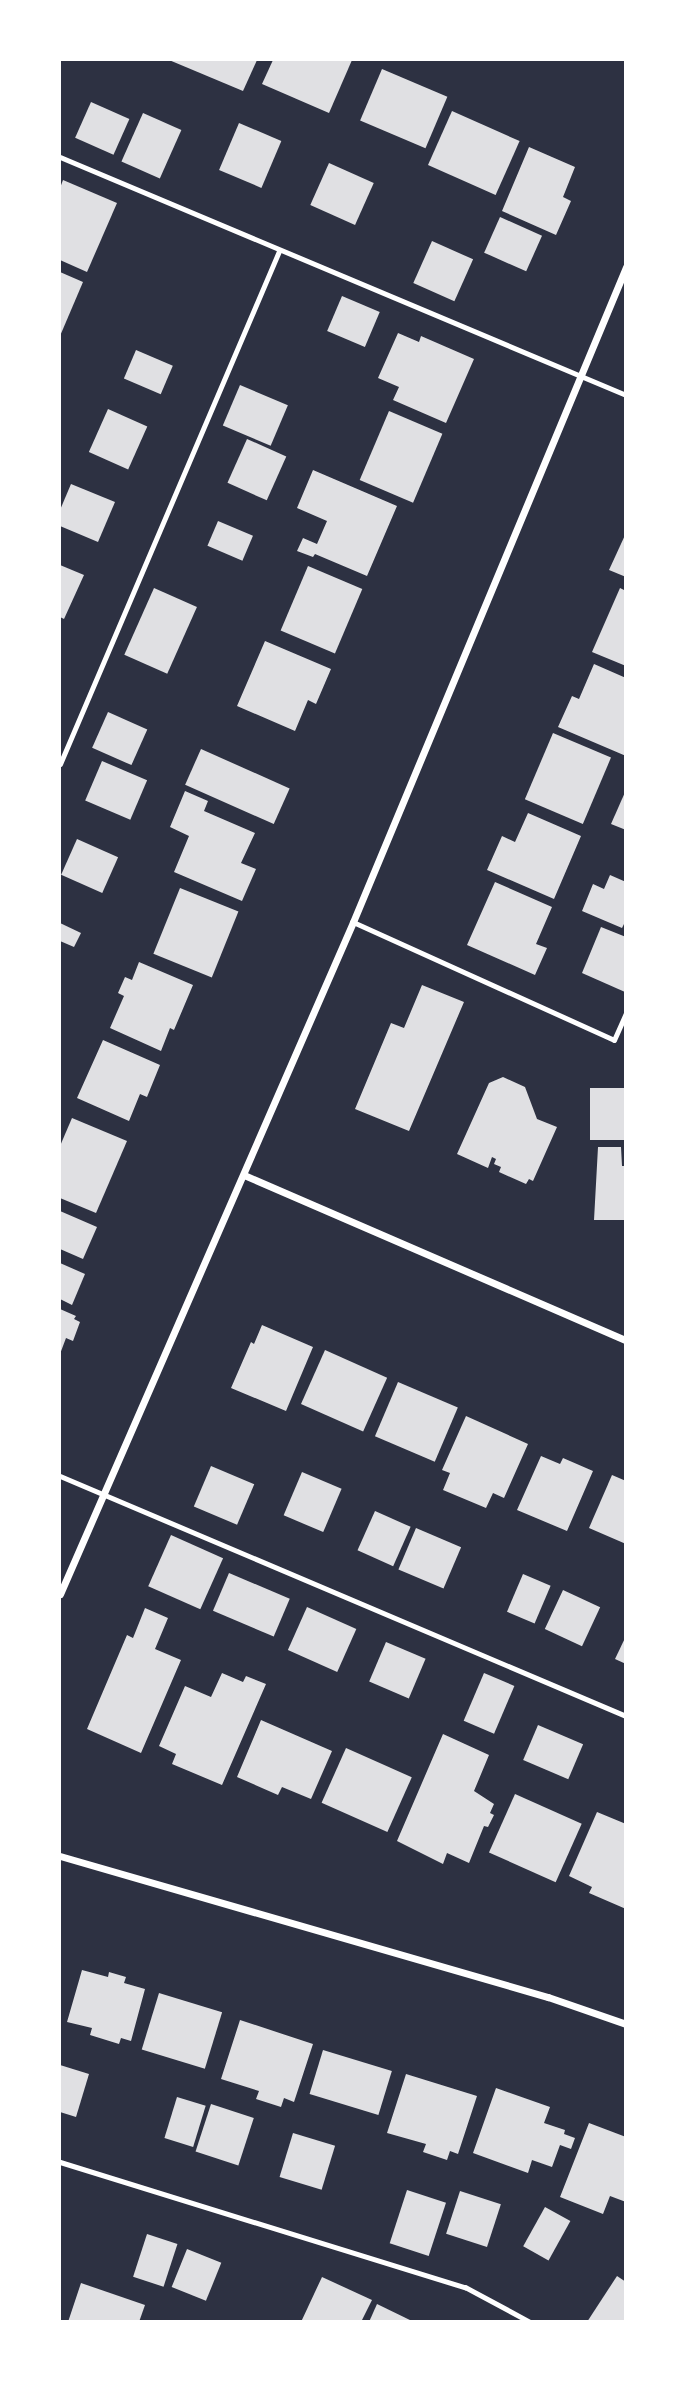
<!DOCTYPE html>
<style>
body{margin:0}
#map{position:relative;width:685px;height:2381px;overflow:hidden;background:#2d3142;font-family:"Golos Text",sans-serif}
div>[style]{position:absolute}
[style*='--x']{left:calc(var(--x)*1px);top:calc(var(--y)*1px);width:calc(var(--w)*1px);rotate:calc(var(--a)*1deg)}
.building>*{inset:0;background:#e0e0e3;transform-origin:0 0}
.service>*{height:5px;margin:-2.5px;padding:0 2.5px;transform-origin:2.5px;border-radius:2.5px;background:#fff}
.minor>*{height:7px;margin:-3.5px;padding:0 3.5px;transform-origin:3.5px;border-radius:3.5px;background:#fff}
span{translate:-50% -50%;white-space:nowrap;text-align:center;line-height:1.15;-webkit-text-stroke:6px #fff;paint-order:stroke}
.frame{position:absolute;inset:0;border:61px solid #fff;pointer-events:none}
</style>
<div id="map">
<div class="building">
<div style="clip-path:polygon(169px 60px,257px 60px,243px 91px)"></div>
<div style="clip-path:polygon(273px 60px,352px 60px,329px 113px,262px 84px)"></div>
<div style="left:382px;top:69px;width:71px;height:56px;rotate:23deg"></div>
<div style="left:91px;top:102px;width:42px;height:39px;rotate:24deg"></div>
<div style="left:452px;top:111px;width:74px;height:59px;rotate:24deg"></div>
<div style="left:143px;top:113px;width:42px;height:53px;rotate:24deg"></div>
<div style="left:239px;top:123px;width:46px;height:51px;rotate:23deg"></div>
<div style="clip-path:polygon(529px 147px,575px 167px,563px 197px,571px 201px,556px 235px,502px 211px)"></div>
<div style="left:329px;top:163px;width:49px;height:46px;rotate:24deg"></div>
<div style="clip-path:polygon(63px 180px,117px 203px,87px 272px,60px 260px,60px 188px)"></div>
<div style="left:500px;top:217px;width:46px;height:39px;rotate:24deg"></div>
<div style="left:432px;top:241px;width:45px;height:46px;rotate:24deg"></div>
<div style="clip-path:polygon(60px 272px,83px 282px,60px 336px)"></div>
<div style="left:342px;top:296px;width:41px;height:38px;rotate:23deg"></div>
<div style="clip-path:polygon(398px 333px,419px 342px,421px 336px,474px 359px,446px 423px,393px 400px,399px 387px,378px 378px)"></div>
<div style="left:136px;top:350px;width:40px;height:31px;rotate:23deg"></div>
<div style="left:240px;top:385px;width:52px;height:44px;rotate:23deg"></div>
<div style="left:108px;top:409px;width:43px;height:47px;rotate:24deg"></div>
<div style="left:389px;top:411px;width:58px;height:75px;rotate:23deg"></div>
<div style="left:247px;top:439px;width:43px;height:48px;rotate:24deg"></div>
<div style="clip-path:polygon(313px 470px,397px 506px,367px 576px,315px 554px,313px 557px,297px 551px,303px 538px,317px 544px,327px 521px,297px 508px)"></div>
<div style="clip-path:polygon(71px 484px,115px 502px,98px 542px,60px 526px,60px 510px)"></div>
<div style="left:218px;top:521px;width:38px;height:27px;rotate:23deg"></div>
<div style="clip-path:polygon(626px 533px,626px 577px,609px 570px)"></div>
<div style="clip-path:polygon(60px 565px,84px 575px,64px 619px,60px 617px)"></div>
<div style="left:308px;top:566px;width:59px;height:70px;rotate:23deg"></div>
<div style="left:154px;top:588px;width:47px;height:73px;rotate:24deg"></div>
<div style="clip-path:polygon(620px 588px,626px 591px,626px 666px,592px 652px)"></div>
<div style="clip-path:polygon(265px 641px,331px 669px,316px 704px,308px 700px,295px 731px,237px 706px)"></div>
<div style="clip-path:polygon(594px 664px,626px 678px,626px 756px,558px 727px,572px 696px,579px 699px)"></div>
<div style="left:108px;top:712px;width:43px;height:39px;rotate:24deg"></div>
<div style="left:553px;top:733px;width:63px;height:72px;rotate:23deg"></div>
<div style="left:201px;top:749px;width:97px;height:39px;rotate:24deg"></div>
<div style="left:102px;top:761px;width:49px;height:43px;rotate:23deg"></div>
<div style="clip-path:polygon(626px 790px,626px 830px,611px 824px)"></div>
<div style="clip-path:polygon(185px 791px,208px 801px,204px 811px,255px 833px,241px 863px,256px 869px,242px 901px,174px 872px,189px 836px,170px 827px)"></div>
<div style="clip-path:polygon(528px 813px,581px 836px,554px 899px,487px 870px,502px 836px,515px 842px)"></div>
<div style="left:77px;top:839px;width:45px;height:39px;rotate:24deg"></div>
<div style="clip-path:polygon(610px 875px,626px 882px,626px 920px,622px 928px,582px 911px,593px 884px,604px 889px)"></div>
<div style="clip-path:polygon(495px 882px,552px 907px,536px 944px,547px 948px,535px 975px,467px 945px)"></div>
<div style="left:180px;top:888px;width:63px;height:71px;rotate:22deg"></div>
<div style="clip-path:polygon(60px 923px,81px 933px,74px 947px,60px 941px)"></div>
<div style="clip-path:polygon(601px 927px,626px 937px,625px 992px,582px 973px)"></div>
<div style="clip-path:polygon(139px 962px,193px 985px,174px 1030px,170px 1028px,161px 1051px,110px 1028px,124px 996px,118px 993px,125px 977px,132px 980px)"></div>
<div style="clip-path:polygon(422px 985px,464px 1002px,409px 1131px,355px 1109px,391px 1023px,404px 1028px)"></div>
<div style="clip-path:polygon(103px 1040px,160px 1065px,147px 1097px,140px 1094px,129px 1121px,77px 1098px)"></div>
<div style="clip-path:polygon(503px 1077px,525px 1087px,537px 1119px,557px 1127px,533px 1181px,529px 1179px,526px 1184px,499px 1172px,501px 1167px,494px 1164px,496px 1159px,492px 1157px,488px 1168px,457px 1154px,489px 1083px)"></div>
<div style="left:590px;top:1088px;width:36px;height:52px"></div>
<div style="clip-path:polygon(72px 1118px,127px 1141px,96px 1213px,60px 1198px,60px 1146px)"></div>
<div style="clip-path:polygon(598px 1147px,621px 1147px,622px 1166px,626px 1166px,626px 1220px,594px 1220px)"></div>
<div style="clip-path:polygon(60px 1211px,97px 1227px,83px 1259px,60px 1249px)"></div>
<div style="clip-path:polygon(60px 1263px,85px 1274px,72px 1305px,60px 1299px)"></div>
<div style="clip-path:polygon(60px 1309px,76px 1316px,74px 1319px,80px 1322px,73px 1341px,66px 1338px,60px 1354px)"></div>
<div style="clip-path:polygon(262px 1325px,313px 1347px,286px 1411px,231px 1388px,251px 1342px,254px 1344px)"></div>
<div style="left:325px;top:1350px;width:68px;height:59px;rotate:24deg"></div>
<div style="left:398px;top:1382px;width:65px;height:59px;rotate:23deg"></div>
<div style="clip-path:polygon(466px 1416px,528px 1444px,504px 1498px,493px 1493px,486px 1508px,443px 1490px,450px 1473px,442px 1470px)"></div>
<div style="clip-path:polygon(541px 1456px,560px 1464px,563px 1458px,593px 1471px,567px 1531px,517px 1510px)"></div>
<div style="left:211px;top:1466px;width:47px;height:44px;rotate:23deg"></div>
<div style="left:302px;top:1472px;width:43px;height:47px;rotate:23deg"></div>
<div style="clip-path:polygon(612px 1475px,626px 1481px,626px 1544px,589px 1528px)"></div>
<div style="left:375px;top:1511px;width:39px;height:43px;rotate:24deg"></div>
<div style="left:416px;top:1528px;width:49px;height:45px;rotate:23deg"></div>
<div style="left:171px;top:1535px;width:57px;height:56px;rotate:24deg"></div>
<div style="left:229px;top:1573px;width:66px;height:41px;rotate:23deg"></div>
<div style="left:523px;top:1574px;width:30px;height:41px;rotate:23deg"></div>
<div style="left:563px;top:1590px;width:41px;height:43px;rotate:25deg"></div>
<div style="left:307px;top:1607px;width:54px;height:47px;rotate:24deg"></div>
<div style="clip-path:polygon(145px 1608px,168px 1618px,155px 1649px,181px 1660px,141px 1753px,87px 1729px,127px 1635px,133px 1638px)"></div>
<div style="clip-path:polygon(626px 1636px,626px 1664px,615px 1659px)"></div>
<div style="left:386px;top:1642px;width:43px;height:43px;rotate:23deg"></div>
<div style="clip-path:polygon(222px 1673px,243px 1682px,246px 1676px,266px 1684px,222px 1785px,172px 1764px,176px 1754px,159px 1746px,185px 1686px,211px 1697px)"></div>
<div style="left:484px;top:1673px;width:33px;height:52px;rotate:23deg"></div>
<div style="clip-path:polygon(261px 1720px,332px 1751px,311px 1799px,282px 1787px,278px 1795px,237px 1777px)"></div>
<div style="left:538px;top:1725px;width:49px;height:38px;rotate:23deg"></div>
<div style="clip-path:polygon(443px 1734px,489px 1755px,474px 1791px,494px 1804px,490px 1813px,494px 1815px,488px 1827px,484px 1826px,469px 1863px,447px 1853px,443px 1864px,397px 1841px)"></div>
<div style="left:346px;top:1748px;width:72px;height:60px;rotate:24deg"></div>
<div style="left:515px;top:1794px;width:73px;height:64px;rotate:24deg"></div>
<div style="clip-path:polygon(597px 1812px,626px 1824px,626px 1909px,589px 1893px,592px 1887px,569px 1876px)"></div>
<div style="clip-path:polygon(82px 1970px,108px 1977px,109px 1972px,126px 1977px,124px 1983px,145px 1989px,131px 2041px,121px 2038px,119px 2044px,90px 2035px,92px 2028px,67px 2022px)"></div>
<div style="left:159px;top:1993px;width:66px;height:59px;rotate:17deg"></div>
<div style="clip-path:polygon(240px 2020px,313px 2044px,294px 2102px,284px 2098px,281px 2107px,256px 2099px,259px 2091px,221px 2079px)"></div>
<div style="left:323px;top:2050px;width:72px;height:46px;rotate:17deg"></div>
<div style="clip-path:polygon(60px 2065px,89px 2074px,76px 2117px,60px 2112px)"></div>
<div style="clip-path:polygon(406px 2074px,477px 2096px,458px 2154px,450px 2151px,447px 2160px,423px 2152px,426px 2144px,387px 2133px)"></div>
<div style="clip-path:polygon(496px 2088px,550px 2107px,544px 2123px,565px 2130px,564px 2134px,575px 2138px,571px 2149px,560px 2145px,552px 2167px,532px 2160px,528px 2173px,473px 2153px)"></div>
<div style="left:177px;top:2097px;width:30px;height:43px;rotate:17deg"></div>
<div style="left:211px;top:2104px;width:45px;height:50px;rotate:18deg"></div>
<div style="clip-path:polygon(589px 2123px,626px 2137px,626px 2202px,610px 2196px,603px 2214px,560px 2197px)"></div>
<div style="left:293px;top:2133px;width:44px;height:46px;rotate:17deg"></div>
<div style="left:407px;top:2190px;width:41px;height:56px;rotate:18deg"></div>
<div style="left:460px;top:2191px;width:43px;height:45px;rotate:18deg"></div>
<div style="left:545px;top:2207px;width:29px;height:45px;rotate:29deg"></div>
<div style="left:147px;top:2234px;width:32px;height:45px;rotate:18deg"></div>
<div style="left:187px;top:2249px;width:37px;height:41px;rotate:22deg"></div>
<div style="clip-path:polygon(617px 2276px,626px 2282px,626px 2322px,587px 2322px)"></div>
<div style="clip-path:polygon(322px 2277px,372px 2300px,361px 2322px,301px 2322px)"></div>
<div style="clip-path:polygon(81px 2283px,145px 2305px,139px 2322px,68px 2322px)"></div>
<div style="clip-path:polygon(377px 2304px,414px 2322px,369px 2322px)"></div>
</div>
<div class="service">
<div style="--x:60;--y:157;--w:614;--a:22.81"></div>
<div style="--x:60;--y:764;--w:558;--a:-66.88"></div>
<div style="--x:353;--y:922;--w:286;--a:24.3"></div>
<div style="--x:614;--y:1040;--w:30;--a:-66"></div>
<div style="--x:60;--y:1476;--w:615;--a:22.98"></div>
<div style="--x:60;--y:2162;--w:424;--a:17.2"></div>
<div style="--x:465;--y:2287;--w:74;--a:28.3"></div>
</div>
<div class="minor">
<div style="--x:244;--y:1175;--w:416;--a:23.4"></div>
<div style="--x:60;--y:1594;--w:733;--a:-66.44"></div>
<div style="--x:353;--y:922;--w:710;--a:-67.37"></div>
<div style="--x:60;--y:1856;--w:508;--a:16.12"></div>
<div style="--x:548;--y:1997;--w:83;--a:19.1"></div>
</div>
<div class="frame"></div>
</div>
